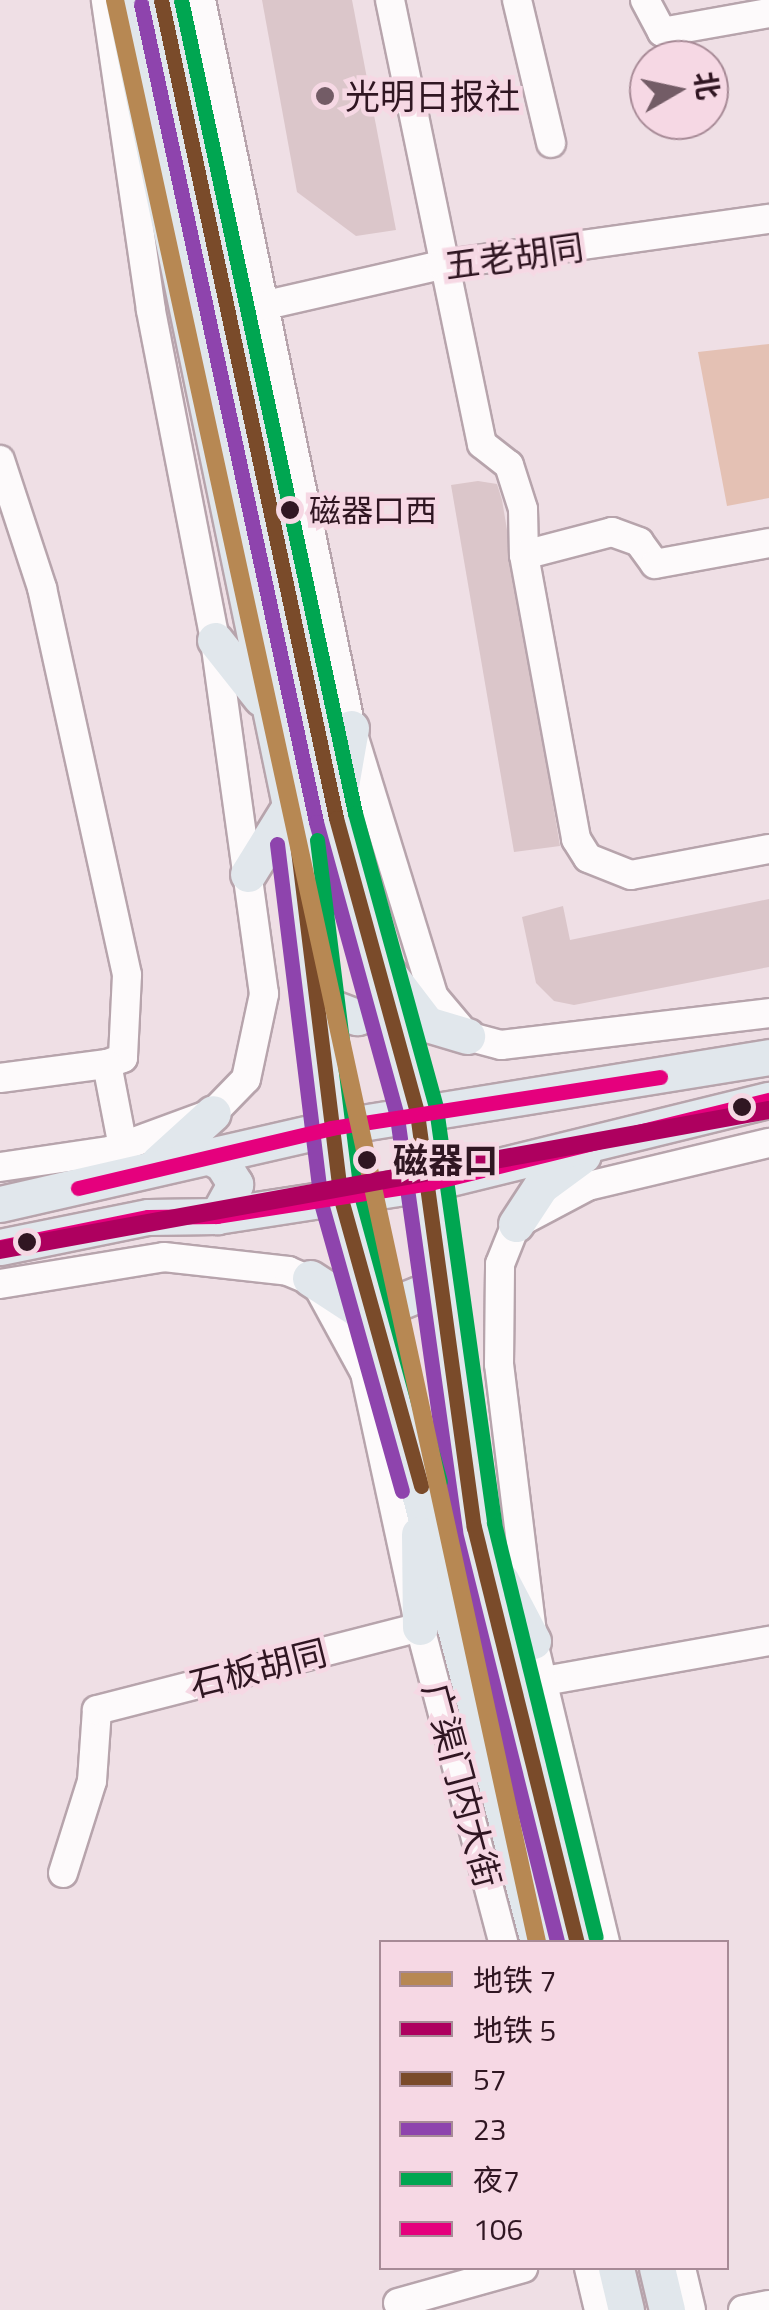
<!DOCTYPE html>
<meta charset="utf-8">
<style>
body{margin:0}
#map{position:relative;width:769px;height:2310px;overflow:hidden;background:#efdfe5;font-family:"Titillium Web","Noto Sans SC",sans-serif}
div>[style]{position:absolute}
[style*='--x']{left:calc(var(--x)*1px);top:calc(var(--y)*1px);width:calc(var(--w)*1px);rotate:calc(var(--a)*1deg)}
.green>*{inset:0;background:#e4c1b4}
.building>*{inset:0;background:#dbc6ca}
.roads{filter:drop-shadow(2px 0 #b7a4ac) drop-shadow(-2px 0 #b7a4ac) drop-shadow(0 2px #b7a4ac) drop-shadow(0 -2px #b7a4ac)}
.minor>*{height:28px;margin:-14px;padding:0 14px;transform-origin:14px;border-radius:14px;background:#fdfafb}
.major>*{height:35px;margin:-17.5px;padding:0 17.5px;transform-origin:17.5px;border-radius:17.5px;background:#e1e7ec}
.bus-1>*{height:15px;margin:-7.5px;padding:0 7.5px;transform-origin:7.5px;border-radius:7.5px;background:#7a4b2a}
.bus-2>*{height:15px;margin:-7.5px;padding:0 7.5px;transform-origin:7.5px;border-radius:7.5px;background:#8e44ad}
.bus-3>*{height:15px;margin:-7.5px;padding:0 7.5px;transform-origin:7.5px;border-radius:7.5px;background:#00a651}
.bus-4>*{height:15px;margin:-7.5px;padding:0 7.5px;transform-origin:7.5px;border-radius:7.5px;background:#e5007d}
.metro-1>*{height:18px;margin:-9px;padding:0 9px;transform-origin:9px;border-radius:9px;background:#b78853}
.metro-2>*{height:18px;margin:-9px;padding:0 9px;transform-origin:9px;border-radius:9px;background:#ae005f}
.dots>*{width:28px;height:28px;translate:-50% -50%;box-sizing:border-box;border:5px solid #f6d8e4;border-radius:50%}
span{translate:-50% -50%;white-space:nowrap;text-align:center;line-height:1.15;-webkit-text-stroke:9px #f6d8e4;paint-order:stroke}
.bus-label{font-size:32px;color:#301622}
.left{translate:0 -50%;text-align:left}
.poi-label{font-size:35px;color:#301622}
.street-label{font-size:35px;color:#301622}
.stop-label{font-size:35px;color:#301622;font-weight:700}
.legend{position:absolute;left:379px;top:1940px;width:350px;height:330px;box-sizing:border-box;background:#f6d8e4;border:2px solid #a78a96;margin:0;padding:12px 18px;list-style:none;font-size:30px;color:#301622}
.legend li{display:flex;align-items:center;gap:20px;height:50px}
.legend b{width:50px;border:2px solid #a78a96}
.north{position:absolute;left:629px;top:40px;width:100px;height:100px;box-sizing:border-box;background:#f6d8e4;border:2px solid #a78a96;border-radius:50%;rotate:81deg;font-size:28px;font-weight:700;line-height:40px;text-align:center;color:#301622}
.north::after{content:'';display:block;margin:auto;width:35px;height:45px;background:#735c66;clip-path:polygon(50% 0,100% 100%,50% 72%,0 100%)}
</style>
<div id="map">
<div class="green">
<div style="clip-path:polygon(769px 344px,769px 498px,727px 506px,698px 352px)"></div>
</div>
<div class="building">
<div style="clip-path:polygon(262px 0,352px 0,396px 230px,356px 236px,297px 192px)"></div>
<div style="clip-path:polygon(478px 481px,497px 484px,502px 500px,560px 846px,514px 852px,451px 485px)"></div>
<div style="clip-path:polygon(769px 899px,769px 967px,574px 1005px,554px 1001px,536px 983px,522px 917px,563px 906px,570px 940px)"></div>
</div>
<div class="roads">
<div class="minor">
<div style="--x:201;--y:0;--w:743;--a:78.36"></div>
<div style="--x:351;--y:728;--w:282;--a:72.9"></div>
<div style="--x:434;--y:997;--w:51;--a:49.8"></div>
<div style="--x:467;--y:1036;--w:35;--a:15"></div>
<div style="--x:501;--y:1045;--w:270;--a:-6.8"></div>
<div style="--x:390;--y:0;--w:453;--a:78.3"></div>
<div style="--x:482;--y:444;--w:34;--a:38"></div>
<div style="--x:509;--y:465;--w:46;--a:72.3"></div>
<div style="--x:523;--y:509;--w:46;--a:88.8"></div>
<div style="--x:524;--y:555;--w:289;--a:79.6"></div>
<div style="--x:576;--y:839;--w:22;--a:58"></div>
<div style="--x:588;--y:858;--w:46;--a:21.6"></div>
<div style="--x:631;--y:875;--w:140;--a:-10.7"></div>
<div style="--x:517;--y:0;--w:147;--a:76.6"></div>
<div style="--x:645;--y:0;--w:36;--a:62"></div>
<div style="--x:662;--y:32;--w:109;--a:-10.1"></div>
<div style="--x:262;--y:306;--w:184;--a:-12.9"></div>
<div style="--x:441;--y:265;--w:331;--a:-8"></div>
<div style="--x:0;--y:460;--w:135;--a:71.8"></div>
<div style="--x:42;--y:588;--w:396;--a:77.6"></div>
<div style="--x:127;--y:975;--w:83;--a:92.8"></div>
<div style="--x:123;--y:1058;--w:17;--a:159"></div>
<div style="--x:524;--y:555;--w:91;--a:-14.6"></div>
<div style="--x:612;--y:532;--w:29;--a:20"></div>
<div style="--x:639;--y:542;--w:27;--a:54"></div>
<div style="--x:655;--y:564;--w:116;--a:-10.4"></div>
<div style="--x:0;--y:1078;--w:108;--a:-7.5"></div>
<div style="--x:107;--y:1064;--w:85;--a:79.1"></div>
<div style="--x:0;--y:1167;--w:111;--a:-8.3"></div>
<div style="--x:110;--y:1151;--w:110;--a:-20.3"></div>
<div style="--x:213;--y:1113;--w:47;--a:-45.9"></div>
<div style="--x:246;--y:1079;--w:87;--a:-78"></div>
<div style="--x:264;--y:994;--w:357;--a:-97.9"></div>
<div style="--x:215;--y:640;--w:336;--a:-101"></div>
<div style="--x:151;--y:310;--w:313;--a:-98.3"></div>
<div style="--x:0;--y:1284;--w:166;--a:-9.3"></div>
<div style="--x:164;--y:1257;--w:125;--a:6.4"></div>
<div style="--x:288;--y:1271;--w:30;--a:23"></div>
<div style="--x:316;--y:1283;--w:102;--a:61.4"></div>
<div style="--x:365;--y:1373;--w:260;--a:77.8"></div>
<div style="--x:420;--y:1627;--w:326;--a:75.2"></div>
<div style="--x:544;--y:1681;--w:229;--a:-10.1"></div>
<div style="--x:63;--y:1873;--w:96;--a:-72.5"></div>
<div style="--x:92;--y:1781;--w:71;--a:-86"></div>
<div style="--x:97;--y:1710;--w:333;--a:-14.4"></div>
<div style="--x:605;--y:1942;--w:309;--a:-103.5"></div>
<div style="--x:533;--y:1641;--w:279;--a:-97"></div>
<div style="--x:499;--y:1364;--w:100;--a:-89.4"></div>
<div style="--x:500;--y:1264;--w:43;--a:-68.2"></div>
<div style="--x:516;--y:1224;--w:81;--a:-27.8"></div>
<div style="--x:588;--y:1186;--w:186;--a:-13.4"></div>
<div style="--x:589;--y:2268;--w:43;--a:76.6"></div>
<div style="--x:681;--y:2268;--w:43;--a:76.6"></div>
<div style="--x:398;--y:2303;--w:130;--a:-15.6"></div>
<div style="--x:743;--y:2310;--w:26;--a:-11"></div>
</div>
<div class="major">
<div style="--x:123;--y:0;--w:852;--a:78.28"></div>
<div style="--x:296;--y:834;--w:368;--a:83"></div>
<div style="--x:341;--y:1199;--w:769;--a:75.15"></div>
<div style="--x:161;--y:0;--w:837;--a:77.92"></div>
<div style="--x:336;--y:818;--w:306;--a:74.6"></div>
<div style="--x:417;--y:1113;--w:418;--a:82.2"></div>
<div style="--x:474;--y:1527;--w:428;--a:76.1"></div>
<div style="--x:215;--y:640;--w:74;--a:51.6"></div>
<div style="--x:339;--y:797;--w:70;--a:-80.1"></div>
<div style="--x:248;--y:874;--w:80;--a:-58.3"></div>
<div style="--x:386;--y:970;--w:68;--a:52.8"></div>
<div style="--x:427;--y:1024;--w:42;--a:16.7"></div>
<div style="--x:320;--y:1003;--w:40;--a:21"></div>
<div style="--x:357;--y:1017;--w:18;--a:-16"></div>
<div style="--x:374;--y:1012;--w:20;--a:-53"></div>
<div style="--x:204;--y:1154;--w:20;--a:27"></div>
<div style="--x:222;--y:1163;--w:25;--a:58"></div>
<div style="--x:235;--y:1184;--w:37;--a:119"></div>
<div style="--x:158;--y:1163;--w:74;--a:-42.3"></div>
<div style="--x:0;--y:1204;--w:340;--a:-12.9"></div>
<div style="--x:331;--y:1128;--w:444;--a:-9.2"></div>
<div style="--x:516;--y:1224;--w:45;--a:-56.7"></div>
<div style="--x:541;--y:1186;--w:52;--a:-36.4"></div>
<div style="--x:0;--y:1247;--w:151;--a:-11.5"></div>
<div style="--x:148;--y:1217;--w:69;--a:-0.8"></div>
<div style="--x:217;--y:1216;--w:216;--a:-8.8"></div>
<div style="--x:430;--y:1183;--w:349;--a:-13.8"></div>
<div style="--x:310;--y:1278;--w:82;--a:33.1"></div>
<div style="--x:379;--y:1323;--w:20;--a:-60"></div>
<div style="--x:389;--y:1306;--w:32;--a:-22"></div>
<div style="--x:419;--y:1294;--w:32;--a:26"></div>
<div style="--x:419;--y:1534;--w:93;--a:89.4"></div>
<div style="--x:501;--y:1580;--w:69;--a:62.3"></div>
<div style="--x:616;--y:2268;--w:43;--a:76.6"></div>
<div style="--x:657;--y:2268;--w:43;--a:76.6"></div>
</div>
</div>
<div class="bus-1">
<div style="--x:161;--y:0;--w:837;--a:77.92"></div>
<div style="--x:336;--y:818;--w:306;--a:74.6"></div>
<div style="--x:417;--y:1113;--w:418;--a:82.2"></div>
<div style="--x:474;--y:1527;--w:428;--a:76.1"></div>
<div style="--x:297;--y:842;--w:360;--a:83"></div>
<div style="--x:341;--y:1199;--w:298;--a:74.4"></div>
</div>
<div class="bus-2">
<div style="--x:141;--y:4;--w:837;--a:77.92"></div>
<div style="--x:316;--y:822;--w:306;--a:74.6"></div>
<div style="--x:397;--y:1117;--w:419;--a:82"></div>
<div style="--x:455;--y:1532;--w:422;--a:76"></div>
<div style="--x:277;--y:844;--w:362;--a:83"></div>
<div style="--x:321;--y:1203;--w:299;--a:74.3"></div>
</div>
<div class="bus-3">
<div style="--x:181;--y:0;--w:831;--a:77.92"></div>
<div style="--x:355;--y:813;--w:306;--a:74.6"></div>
<div style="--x:436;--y:1108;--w:419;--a:82"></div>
<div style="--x:494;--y:1523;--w:426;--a:76.2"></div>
<div style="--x:317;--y:840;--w:358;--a:82.9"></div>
<div style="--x:361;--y:1195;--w:297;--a:74.6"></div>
</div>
<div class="bus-4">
<div style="--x:78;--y:1188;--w:260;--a:-13.3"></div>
<div style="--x:331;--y:1128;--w:333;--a:-8.8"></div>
<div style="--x:0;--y:1247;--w:151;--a:-11.5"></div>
<div style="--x:148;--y:1217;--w:69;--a:-0.8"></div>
<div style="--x:217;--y:1216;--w:216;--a:-8.8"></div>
<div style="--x:430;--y:1183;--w:349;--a:-13.8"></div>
</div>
<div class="metro-1">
<div style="--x:115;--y:0;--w:1987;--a:77.74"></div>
</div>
<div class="metro-2">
<div style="--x:0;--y:1250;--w:782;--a:-10.32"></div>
</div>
<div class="dots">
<div style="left:325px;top:96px;background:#735c66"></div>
<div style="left:290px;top:510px;background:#301622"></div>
<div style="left:742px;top:1107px;background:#301622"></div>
<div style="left:367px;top:1160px;background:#301622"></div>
<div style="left:27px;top:1242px;background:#301622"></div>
</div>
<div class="bus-label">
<span class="left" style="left:309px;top:510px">磁器口西</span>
</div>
<div class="poi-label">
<span class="left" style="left:345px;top:96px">光明日报社</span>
</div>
<div class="street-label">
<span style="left:514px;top:256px;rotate:-8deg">五老胡同</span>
<span style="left:258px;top:1668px;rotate:-14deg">石板胡同</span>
<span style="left:462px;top:1785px;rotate:75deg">广渠门内大街</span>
</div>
<div class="stop-label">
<span class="left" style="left:393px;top:1160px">磁器口</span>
</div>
<ul class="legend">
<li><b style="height:12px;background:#b78853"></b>地铁 7</li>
<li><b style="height:12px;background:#ae005f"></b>地铁 5</li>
<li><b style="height:12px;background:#7a4b2a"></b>57</li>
<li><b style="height:12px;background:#8e44ad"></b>23</li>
<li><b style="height:12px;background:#00a651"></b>夜7</li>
<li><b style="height:12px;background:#e5007d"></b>106</li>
</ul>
<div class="north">北</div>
</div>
